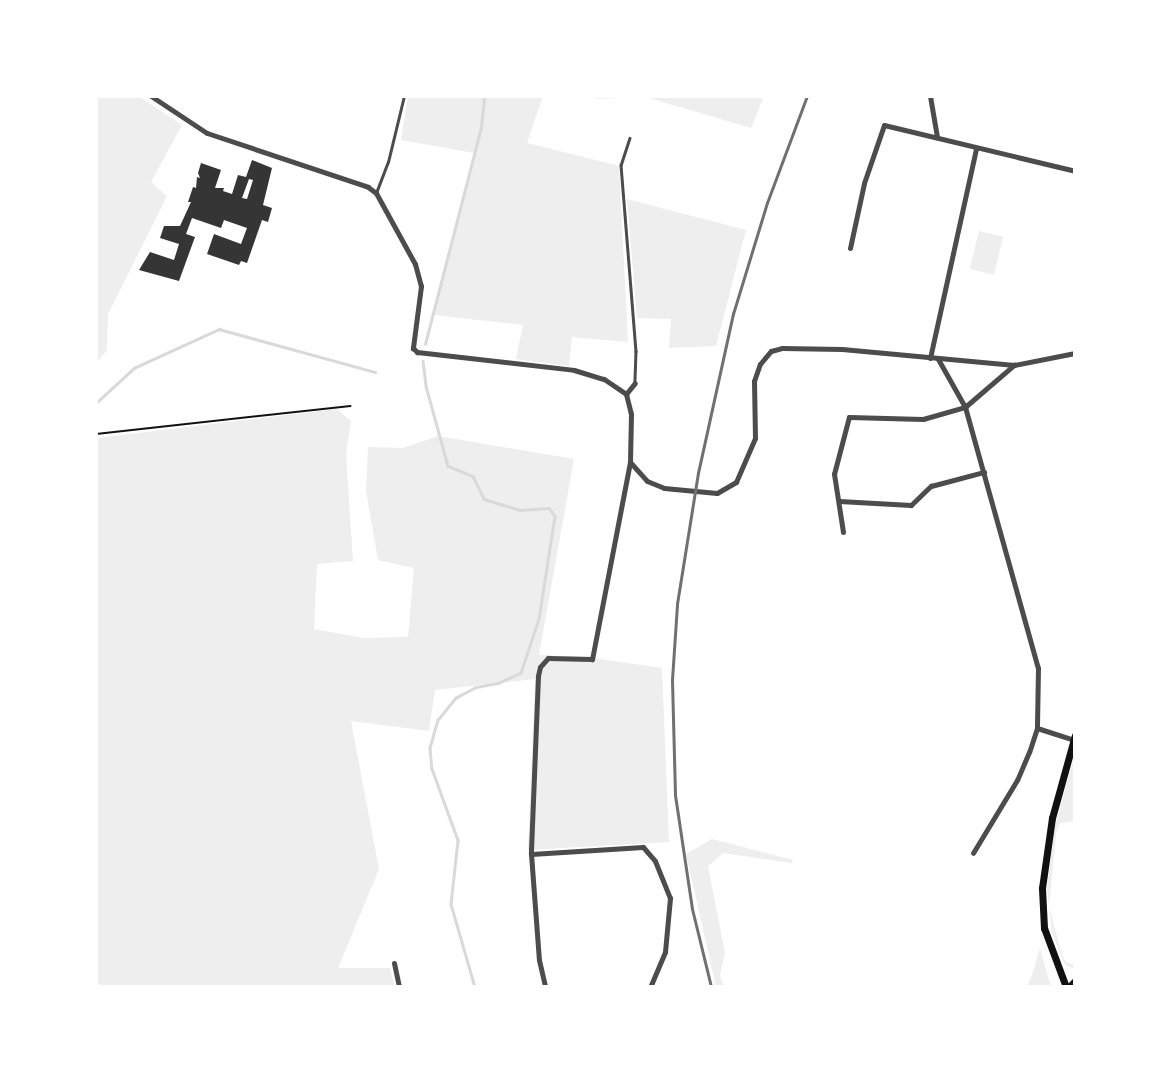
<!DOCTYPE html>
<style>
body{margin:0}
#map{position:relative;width:1171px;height:1083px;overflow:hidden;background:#fff;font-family:"Source Sans 3",sans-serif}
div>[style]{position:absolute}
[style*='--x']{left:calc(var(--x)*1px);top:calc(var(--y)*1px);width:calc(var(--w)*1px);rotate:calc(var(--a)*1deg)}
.green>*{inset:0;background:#eee;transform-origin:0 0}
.stream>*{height:2.5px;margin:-1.25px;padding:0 1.25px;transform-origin:1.25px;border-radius:1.25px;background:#d9d9d9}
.building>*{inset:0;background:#353535}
.path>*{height:2px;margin:-1px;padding:0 1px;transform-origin:1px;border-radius:1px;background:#111}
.service>*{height:2.5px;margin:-1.25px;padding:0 1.25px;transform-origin:1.25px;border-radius:1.25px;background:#4c4c4c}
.minor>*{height:5px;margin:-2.5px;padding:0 2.5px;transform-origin:2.5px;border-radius:2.5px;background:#4c4c4c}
.secondary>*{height:7px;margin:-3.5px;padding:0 3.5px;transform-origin:3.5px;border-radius:3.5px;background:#111}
.rail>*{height:2.5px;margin:-1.25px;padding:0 1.25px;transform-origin:1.25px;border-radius:1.25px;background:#707070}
span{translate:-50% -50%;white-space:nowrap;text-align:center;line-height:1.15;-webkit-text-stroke:6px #fff;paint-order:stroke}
.frame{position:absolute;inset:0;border:98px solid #fff;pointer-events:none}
</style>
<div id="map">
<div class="green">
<div style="clip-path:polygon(96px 96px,138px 96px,182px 125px,151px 182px,167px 196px,108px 314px,107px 350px,96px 363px)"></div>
<div style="clip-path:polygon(408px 96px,543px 96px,527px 143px,619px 166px,628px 342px,572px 337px,569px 366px,542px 363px,516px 359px,523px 325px,433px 315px,474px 153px,401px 140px)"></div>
<div style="clip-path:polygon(595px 96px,764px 96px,751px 128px,646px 97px,597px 99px)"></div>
<div style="clip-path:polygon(627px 199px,746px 230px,716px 346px,669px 348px,671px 319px,637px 318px)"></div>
<div style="left:979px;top:231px;width:25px;height:39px;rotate:14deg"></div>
<div style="clip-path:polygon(337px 409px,351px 421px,346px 454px,353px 561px,317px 564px,314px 629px,364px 638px,408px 637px,414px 568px,378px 560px,366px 491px,368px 447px,403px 448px,438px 436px,574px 459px,539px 655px,586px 657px,662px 668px,669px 842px,528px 850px,535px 679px,435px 690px,429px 731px,351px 721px,379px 869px,338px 968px,390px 968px,395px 987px,96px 987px,96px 438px)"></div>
<div style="clip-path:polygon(1075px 754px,1075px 821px,1060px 823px,1056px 834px,1049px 906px,1062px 955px,1066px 962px,1075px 965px,1075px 969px,1065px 965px,1052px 933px,1047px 889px,1055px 825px)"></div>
<div style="clip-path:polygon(712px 839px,793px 860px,792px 863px,723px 853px,708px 866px,725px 953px,720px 975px,724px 987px,716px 987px,686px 854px)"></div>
<div style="clip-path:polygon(1040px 948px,1051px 987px,1027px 987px,1033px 972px)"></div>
</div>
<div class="stream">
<div style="--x:425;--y:344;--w:224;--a:-75.5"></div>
<div style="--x:481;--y:127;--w:31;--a:-84"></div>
<div style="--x:423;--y:361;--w:25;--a:83"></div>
<div style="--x:426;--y:386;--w:83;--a:74.6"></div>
<div style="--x:448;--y:466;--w:27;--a:22"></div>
<div style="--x:473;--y:476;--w:25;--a:64"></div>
<div style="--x:484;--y:499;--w:38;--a:17"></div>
<div style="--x:520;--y:510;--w:29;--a:-4"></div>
<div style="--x:549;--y:508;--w:10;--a:53"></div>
<div style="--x:555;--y:516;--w:104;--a:98.8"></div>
<div style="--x:539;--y:619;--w:57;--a:108.4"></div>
<div style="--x:521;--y:673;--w:23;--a:155"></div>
<div style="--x:500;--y:683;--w:25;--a:169"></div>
<div style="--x:475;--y:688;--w:21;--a:152"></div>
<div style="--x:456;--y:698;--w:28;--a:129"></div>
<div style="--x:438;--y:720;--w:29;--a:106"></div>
<div style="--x:430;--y:748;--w:21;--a:85"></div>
<div style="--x:432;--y:769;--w:76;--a:69.9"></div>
<div style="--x:458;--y:840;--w:64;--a:96.2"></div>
<div style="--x:451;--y:904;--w:86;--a:73.9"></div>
<div style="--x:96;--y:403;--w:52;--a:-42.6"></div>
<div style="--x:134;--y:368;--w:94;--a:-24.6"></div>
<div style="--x:219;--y:329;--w:162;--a:15.4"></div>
</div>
<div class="building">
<div style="clip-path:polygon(evenodd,252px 160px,272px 168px,263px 205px,272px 208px,268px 222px,262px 220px,247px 263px,241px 261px,239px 265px,207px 254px,214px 234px,241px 244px,247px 228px,224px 220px,221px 228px,192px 218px,186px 234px,195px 237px,179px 281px,139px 270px,150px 252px,174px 260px,179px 244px,160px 238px,164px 226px,180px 226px,191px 202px,188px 202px,193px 187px,196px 188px,197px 177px,200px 178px,198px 173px,201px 163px,221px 170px,215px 188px,224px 188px,223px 191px,232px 194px,238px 175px,246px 177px,252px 160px,249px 179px,253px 180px,247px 199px,242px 198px,249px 179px)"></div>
</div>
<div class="path">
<div style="--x:96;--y:434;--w:256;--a:-6.3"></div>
</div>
<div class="service">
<div style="--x:630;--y:138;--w:28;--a:108"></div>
<div style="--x:621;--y:165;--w:187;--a:85.4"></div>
<div style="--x:636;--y:351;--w:32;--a:92"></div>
<div style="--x:376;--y:193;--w:33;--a:-69"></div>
<div style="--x:388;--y:162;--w:68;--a:-76.4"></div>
</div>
<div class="minor">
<div style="--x:151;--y:96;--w:67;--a:33.5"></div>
<div style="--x:207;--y:133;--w:170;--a:18.5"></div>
<div style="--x:368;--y:187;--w:10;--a:37"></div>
<div style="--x:376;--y:193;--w:81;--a:61.2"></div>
<div style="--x:415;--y:264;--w:23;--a:75"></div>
<div style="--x:421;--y:286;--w:63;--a:97.4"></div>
<div style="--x:413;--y:348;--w:6;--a:45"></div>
<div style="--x:417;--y:352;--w:158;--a:6.5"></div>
<div style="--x:574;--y:370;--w:31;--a:17"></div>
<div style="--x:604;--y:379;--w:27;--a:34"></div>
<div style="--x:626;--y:394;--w:21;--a:76"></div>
<div style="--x:631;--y:414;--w:48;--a:91.2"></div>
<div style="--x:630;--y:462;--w:201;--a:100.9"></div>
<div style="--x:592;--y:659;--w:44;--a:-178.7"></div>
<div style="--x:548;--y:658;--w:12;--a:132"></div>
<div style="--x:540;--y:667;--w:9;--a:103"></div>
<div style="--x:538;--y:676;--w:178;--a:92.3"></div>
<div style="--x:531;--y:854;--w:106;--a:85.7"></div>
<div style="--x:539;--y:960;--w:28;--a:77"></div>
<div style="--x:930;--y:96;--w:42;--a:80.3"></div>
<div style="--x:850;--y:248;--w:66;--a:-77.8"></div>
<div style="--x:864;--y:183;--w:61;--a:-71"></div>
<div style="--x:884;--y:125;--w:196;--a:13.5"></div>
<div style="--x:930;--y:358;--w:214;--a:-77.6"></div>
<div style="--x:938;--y:359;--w:55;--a:60.6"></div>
<div style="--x:965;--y:407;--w:271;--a:74.4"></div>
<div style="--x:1038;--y:668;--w:60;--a:91"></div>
<div style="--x:1037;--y:728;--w:25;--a:108"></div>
<div style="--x:1029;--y:752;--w:30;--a:113"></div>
<div style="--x:1017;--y:780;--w:85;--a:121.1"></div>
<div style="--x:626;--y:394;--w:14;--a:-51"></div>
<div style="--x:630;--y:462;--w:25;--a:48"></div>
<div style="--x:647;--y:481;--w:18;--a:22"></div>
<div style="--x:664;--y:488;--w:53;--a:5.4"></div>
<div style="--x:717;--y:493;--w:22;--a:-30"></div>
<div style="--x:736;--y:482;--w:48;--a:-66.6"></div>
<div style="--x:755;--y:438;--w:57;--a:-91"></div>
<div style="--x:754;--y:381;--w:18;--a:-71"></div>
<div style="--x:760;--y:364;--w:17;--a:-50"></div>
<div style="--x:771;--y:351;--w:11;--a:-15"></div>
<div style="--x:782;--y:348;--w:60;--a:1"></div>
<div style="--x:842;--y:349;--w:173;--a:5.3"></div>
<div style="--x:1014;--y:365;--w:62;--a:-11.1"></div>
<div style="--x:839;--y:501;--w:72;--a:3.2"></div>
<div style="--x:911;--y:505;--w:28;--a:-44"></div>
<div style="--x:931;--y:486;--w:55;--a:-14.8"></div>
<div style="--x:843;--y:532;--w:59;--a:-98.8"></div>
<div style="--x:834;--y:474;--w:59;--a:-75.3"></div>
<div style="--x:849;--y:417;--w:74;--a:1.5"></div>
<div style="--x:923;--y:419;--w:44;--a:-15.9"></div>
<div style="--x:965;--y:407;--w:65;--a:-40.6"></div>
<div style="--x:1037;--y:728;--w:38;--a:18"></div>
<div style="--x:531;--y:854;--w:112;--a:-3.6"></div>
<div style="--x:643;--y:847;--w:18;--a:49"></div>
<div style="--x:655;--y:861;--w:40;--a:68"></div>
<div style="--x:670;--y:898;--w:54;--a:95.3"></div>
<div style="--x:665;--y:952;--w:38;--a:113"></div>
<div style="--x:394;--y:963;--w:25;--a:78"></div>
</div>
<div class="secondary">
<div style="--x:1066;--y:987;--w:63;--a:-110.4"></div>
<div style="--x:1044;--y:928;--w:40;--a:-92.9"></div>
<div style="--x:1042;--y:888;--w:71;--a:-81.9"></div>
<div style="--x:1052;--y:818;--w:86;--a:-74.5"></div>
<div style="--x:1069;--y:987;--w:8;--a:-45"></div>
</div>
<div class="rail">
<div style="--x:711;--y:987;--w:80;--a:-103.7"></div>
<div style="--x:692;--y:909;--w:115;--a:-98.5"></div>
<div style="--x:675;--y:795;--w:115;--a:-91.5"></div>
<div style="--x:672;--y:680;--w:76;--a:-86.2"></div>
<div style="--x:677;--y:604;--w:133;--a:-80.9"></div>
<div style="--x:698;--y:473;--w:163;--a:-77.6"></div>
<div style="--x:733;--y:314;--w:116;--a:-73"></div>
<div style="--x:767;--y:203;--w:114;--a:-69.5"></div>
</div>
<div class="frame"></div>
</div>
